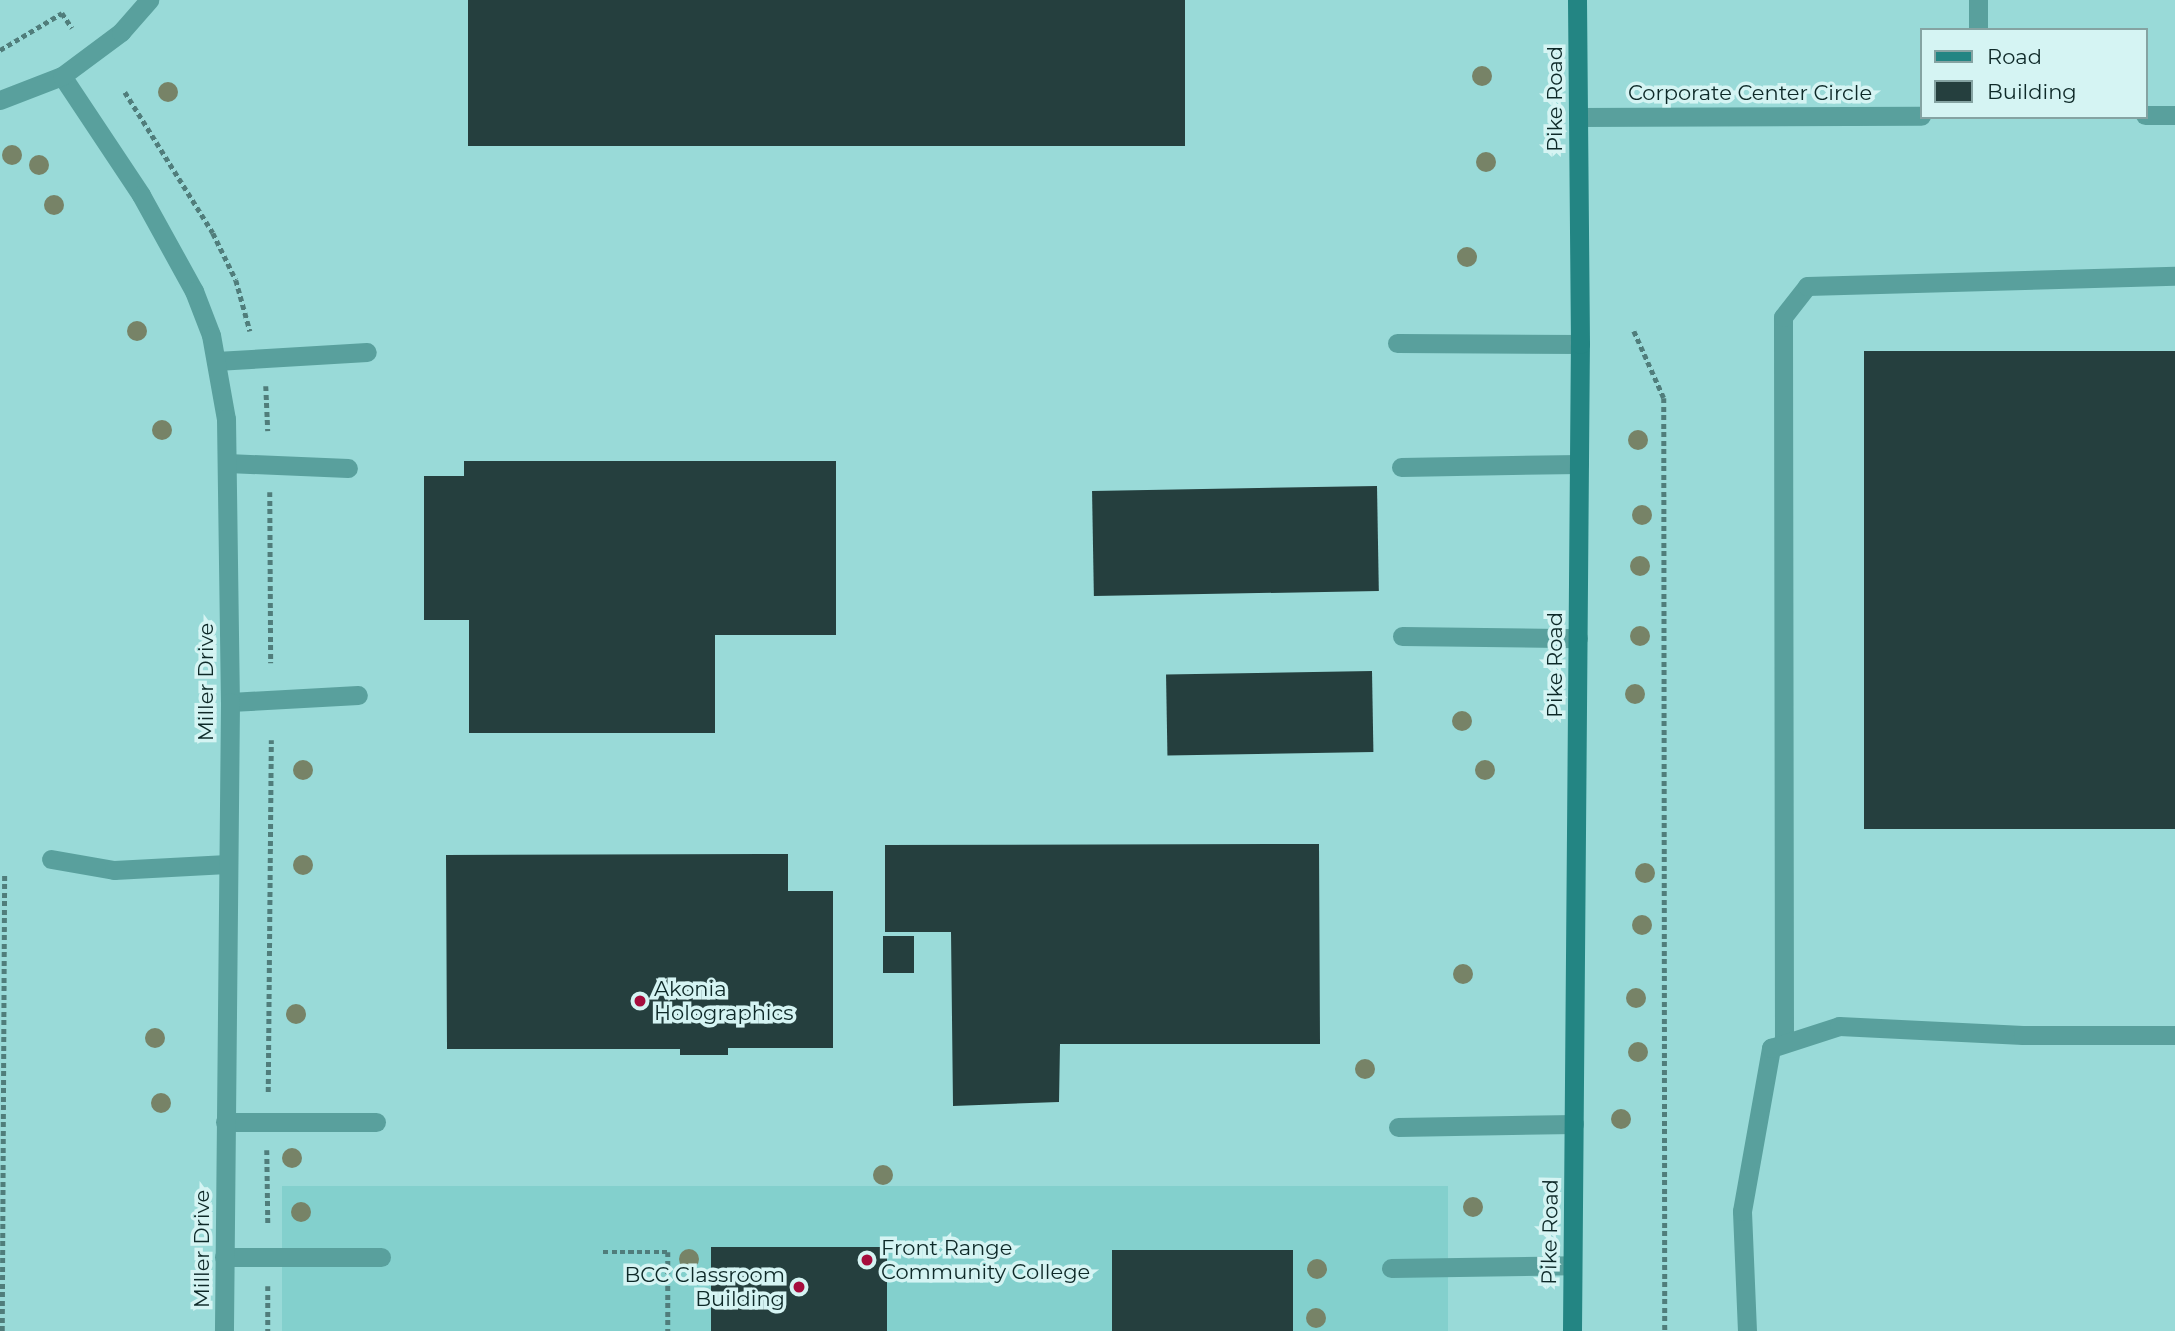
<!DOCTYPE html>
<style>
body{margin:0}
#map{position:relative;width:2175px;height:1331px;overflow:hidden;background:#99dad8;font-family:Montserrat,sans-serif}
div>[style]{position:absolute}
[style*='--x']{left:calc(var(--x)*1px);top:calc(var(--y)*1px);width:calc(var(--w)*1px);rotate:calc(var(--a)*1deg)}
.built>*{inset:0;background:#83d0cd;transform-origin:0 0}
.building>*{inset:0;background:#253f3e;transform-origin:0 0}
.path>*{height:4.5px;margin-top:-2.25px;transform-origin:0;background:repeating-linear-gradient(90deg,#507d7b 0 5px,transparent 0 8.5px)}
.service>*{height:19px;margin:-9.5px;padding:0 9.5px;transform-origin:9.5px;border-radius:9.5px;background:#59a09d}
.minor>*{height:19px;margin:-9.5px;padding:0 9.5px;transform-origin:9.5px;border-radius:9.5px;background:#59a09d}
.secondary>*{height:19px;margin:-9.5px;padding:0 9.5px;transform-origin:9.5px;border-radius:9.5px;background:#238583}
.trees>*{width:20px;height:20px;margin:-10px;border-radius:50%;background:#778367}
.dots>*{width:19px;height:19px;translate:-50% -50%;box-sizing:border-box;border:4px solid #d5f4f3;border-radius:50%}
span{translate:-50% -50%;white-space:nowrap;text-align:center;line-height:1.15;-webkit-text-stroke:7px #d5f4f3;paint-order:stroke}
.street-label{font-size:21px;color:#0e2928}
.poi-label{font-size:21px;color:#0e2928}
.left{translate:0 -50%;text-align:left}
.right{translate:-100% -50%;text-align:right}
.legend{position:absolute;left:1920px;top:28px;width:228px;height:91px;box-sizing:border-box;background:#d5f4f3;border:2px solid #85a3a2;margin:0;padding:9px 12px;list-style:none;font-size:21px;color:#0e2928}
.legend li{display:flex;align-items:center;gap:14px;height:35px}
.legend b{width:35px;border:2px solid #85a3a2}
</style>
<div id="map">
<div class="built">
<div style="left:282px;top:1186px;width:1166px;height:145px"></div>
</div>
<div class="building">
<div style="left:468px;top:0;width:717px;height:146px"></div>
<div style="left:2175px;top:351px;width:478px;height:311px;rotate:90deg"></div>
<div style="clip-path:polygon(464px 461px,836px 461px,836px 635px,715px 635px,715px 733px,469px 733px,469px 620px,424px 620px,424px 476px,464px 476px)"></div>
<div style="left:1377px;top:486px;width:105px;height:285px;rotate:89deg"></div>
<div style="left:1372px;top:671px;width:81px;height:206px;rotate:89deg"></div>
<div style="clip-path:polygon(1319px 844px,1320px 1044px,1060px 1044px,1059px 1102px,953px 1106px,951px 932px,885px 932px,885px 845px)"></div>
<div style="clip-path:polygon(788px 854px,788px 891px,833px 891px,833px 1048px,728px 1048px,728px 1055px,680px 1055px,680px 1049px,447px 1049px,446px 855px)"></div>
<div style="left:883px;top:936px;width:31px;height:37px"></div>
<div style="left:711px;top:1247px;width:176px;height:84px"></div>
<div style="left:1112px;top:1250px;width:181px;height:81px"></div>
</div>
<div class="path">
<div style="--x:0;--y:50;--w:72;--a:-30.8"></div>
<div style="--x:62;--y:13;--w:18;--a:56"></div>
<div style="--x:125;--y:92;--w:166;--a:58"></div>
<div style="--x:213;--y:233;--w:52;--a:63.9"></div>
<div style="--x:236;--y:280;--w:53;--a:74.6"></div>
<div style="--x:1634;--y:331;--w:73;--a:65.9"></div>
<div style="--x:1664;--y:398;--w:933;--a:89.94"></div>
<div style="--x:266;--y:386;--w:45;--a:87.5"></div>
<div style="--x:270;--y:492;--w:171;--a:89.7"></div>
<div style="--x:268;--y:1092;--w:352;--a:-89.5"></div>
<div style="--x:267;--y:1150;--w:73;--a:89.2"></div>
<div style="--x:603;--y:1252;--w:65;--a:0"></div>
<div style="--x:668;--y:1252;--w:79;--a:90"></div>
<div style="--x:268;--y:1286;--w:45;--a:90"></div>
<div style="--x:2;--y:1331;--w:458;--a:-89.7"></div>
</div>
<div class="service">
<div style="--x:1978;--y:0;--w:30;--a:90"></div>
<div style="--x:1397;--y:343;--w:183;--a:0.3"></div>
<div style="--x:216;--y:361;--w:151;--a:-3.4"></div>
<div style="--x:227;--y:463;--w:121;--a:2.4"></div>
<div style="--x:1401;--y:467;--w:178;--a:-1"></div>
<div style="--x:1402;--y:636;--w:176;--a:0.7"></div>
<div style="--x:230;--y:702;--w:128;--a:-3.1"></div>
<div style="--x:51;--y:859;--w:64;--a:9.9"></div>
<div style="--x:114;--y:870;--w:113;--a:-3"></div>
<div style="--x:1784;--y:1043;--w:726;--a:-90.08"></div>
<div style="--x:1783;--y:317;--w:39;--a:-52"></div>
<div style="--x:1807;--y:286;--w:368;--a:-1.6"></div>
<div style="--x:225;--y:1122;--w:151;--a:0"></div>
<div style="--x:1398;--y:1127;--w:176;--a:-1"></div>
<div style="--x:224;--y:1257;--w:157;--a:0"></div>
<div style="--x:1391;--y:1268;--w:181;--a:-0.9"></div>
<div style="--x:1747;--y:1331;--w:120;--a:-92.4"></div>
<div style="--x:1742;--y:1211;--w:166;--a:-79.9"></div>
<div style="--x:1771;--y:1048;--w:71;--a:-17.9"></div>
<div style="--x:1839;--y:1026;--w:184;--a:2.8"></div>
<div style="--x:2023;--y:1035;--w:152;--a:0"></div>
</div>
<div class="minor">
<div style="--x:62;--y:76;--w:143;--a:56.4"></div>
<div style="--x:141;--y:195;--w:110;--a:61.1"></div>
<div style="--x:194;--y:291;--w:47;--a:68.9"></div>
<div style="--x:211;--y:335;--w:85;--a:79.9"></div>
<div style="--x:226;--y:419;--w:283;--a:89.2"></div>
<div style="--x:230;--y:702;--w:629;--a:90.55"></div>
<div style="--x:0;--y:100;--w:66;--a:-21.2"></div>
<div style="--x:62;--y:76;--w:74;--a:-36.7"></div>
<div style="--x:121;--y:32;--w:43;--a:-48.8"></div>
<div style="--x:2145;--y:115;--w:30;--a:0"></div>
<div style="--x:1578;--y:117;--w:343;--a:-0.2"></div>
</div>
<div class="secondary">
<div style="--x:1572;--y:1331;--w:987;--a:-89.54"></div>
<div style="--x:1580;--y:344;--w:344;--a:-90.5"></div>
</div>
<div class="trees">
<div style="left:1482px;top:76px"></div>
<div style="left:168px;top:92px"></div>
<div style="left:12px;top:155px"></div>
<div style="left:1486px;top:162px"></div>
<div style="left:39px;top:165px"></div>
<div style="left:54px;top:205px"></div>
<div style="left:1467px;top:257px"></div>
<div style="left:137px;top:331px"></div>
<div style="left:162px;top:430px"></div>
<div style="left:1638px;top:440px"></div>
<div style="left:1642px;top:515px"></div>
<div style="left:1640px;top:566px"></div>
<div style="left:1640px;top:636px"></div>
<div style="left:1635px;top:694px"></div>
<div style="left:1462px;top:721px"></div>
<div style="left:303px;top:770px"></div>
<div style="left:1485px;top:770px"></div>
<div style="left:303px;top:865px"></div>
<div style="left:1645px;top:873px"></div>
<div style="left:1642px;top:925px"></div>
<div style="left:1463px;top:974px"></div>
<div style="left:1636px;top:998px"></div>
<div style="left:296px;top:1014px"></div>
<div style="left:155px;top:1038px"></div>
<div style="left:1638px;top:1052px"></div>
<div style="left:1365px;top:1069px"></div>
<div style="left:161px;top:1103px"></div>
<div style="left:1621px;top:1119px"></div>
<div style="left:292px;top:1158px"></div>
<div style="left:883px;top:1175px"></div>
<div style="left:1473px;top:1207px"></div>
<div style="left:301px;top:1212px"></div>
<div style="left:689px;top:1259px"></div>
<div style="left:1317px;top:1269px"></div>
<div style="left:1316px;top:1318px"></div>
</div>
<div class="dots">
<div style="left:640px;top:1001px;background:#a60d3d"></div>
<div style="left:867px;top:1260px;background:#a60d3d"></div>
<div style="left:799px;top:1287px;background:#a60d3d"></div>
</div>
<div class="street-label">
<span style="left:1750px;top:93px">Corporate Center Circle</span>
<span style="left:1555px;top:99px;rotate:-90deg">Pike Road</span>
<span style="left:1555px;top:665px;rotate:-90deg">Pike Road</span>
<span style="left:206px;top:682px;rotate:-90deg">Miller Drive</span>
<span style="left:1550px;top:1232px;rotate:-89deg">Pike Road</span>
<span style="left:202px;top:1249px;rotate:-90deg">Miller Drive</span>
</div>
<div class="poi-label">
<span class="left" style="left:654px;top:1001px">Akonia<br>Holographics</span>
<span class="left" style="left:881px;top:1260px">Front Range<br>Community College</span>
<span class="right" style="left:785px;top:1287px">BCC Classroom<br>Building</span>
</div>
<ul class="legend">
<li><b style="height:9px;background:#238583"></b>Road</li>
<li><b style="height:19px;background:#253f3e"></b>Building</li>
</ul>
</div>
